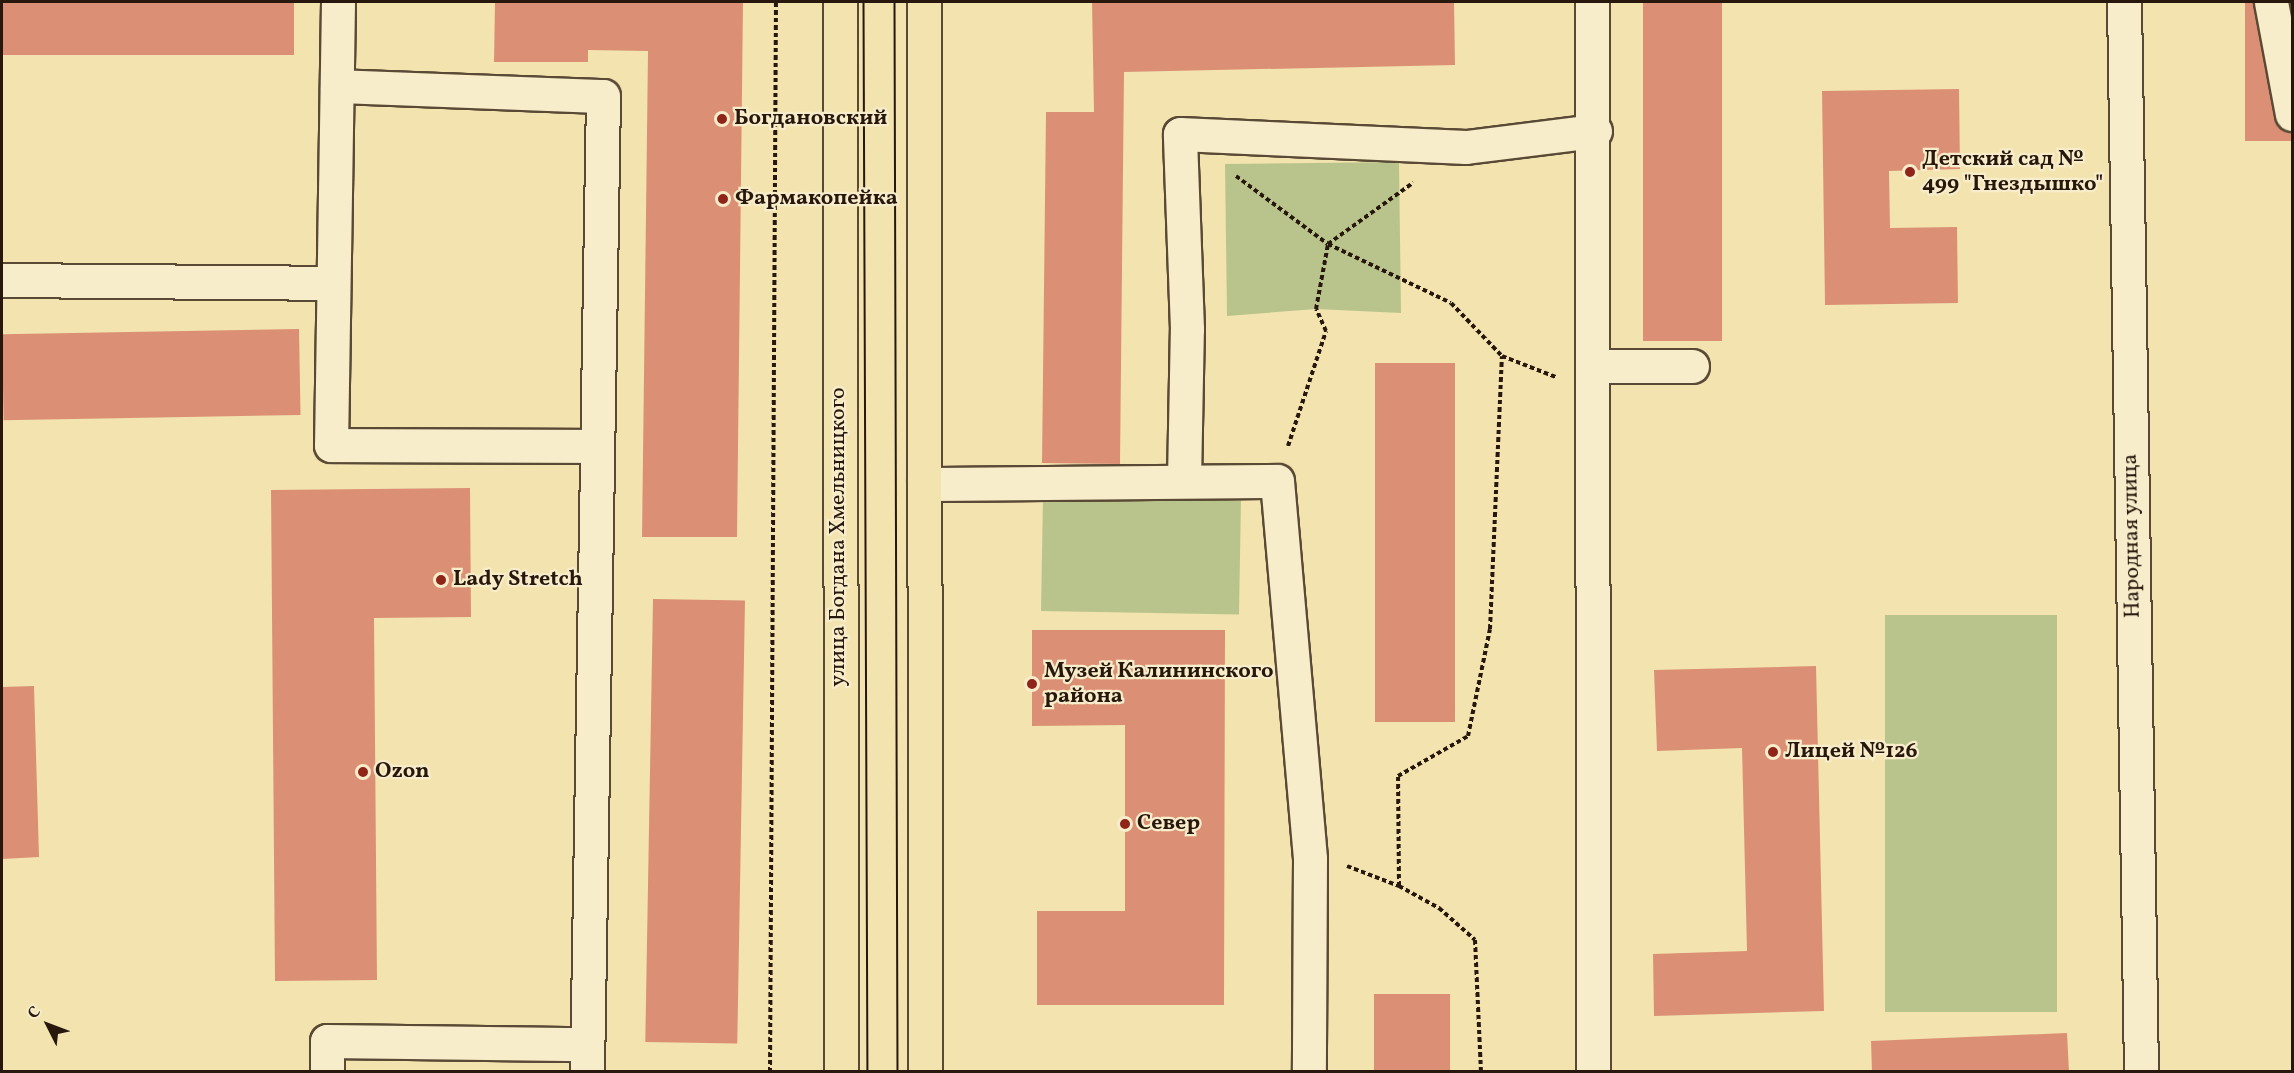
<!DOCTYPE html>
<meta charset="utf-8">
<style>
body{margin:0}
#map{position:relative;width:2294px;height:1073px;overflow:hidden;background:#f3e3af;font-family:Vollkorn,serif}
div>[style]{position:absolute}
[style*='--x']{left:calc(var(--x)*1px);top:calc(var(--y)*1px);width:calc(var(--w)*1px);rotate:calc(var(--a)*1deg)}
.green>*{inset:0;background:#b9c48c;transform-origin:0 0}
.building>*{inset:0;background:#db9075;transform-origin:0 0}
.path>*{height:4px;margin-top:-2px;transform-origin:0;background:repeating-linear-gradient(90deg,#27170c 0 4.5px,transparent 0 7.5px)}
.roads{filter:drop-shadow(2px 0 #5a4a35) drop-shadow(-2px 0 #5a4a35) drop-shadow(0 2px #5a4a35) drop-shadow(0 -2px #5a4a35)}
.minor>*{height:33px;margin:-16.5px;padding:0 16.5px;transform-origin:16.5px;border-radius:16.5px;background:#f7edcb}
.highway>*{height:33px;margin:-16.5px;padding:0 16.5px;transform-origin:16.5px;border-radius:16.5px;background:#f3e3af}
.tram>*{height:1.5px;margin:-0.75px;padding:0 0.75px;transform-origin:0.75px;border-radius:0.75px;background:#27170c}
.dots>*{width:16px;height:16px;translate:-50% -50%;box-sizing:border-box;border:3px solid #f7edcb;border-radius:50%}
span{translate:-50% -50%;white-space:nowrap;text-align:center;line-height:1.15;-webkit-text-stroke:4.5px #f7edcb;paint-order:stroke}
.poi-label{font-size:22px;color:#27170c;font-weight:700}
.left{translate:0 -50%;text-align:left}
.street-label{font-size:22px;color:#27170c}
.frame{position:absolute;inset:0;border:3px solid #27170c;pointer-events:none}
.north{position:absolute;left:18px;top:995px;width:60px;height:60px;-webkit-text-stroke:4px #f7edcb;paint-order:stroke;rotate:312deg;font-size:16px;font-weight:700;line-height:24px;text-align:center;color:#27170c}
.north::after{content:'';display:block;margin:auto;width:21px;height:27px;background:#27170c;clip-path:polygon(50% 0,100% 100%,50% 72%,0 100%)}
</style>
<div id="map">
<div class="green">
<div style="clip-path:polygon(1399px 162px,1401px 313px,1316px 309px,1227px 316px,1225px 164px)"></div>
<div style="left:1043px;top:497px;width:198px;height:114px;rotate:1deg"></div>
<div style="left:2057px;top:615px;width:397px;height:172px;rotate:90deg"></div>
</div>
<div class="building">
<div style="left:2px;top:2px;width:292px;height:53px"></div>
<div style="clip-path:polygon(495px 2px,743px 2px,737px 537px,642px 537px,648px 51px,588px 50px,588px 62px,494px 62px)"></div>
<div style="clip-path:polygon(1092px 2px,1454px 2px,1455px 65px,1124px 72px,1120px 464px,1042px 463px,1046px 112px,1094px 112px)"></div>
<div style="left:1643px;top:2px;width:79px;height:339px"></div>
<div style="left:2245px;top:2px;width:47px;height:139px"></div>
<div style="clip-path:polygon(1959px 89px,1960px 169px,1889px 171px,1890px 228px,1957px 227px,1958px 303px,1825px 305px,1822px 91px)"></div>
<div style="left:299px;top:329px;width:86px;height:297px;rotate:89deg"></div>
<div style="left:1375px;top:363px;width:80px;height:359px"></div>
<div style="clip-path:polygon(470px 488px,471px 617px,374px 618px,377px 980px,275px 981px,271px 490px)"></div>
<div style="left:653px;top:599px;width:92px;height:443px;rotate:1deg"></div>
<div style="clip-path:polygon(1032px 630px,1225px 630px,1224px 1005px,1037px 1005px,1037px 911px,1125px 911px,1125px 725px,1032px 726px)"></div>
<div style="clip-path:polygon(1816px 666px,1824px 1011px,1654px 1016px,1653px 954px,1747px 951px,1742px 748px,1657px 751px,1654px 670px)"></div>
<div style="clip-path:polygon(34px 686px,39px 857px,2px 859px,2px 687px)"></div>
<div style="left:1374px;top:994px;width:76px;height:78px"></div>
<div style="clip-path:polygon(2067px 1033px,2069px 1072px,1872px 1072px,1871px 1041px)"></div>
</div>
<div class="path">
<div style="--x:1236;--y:176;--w:114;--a:36.5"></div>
<div style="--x:1328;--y:244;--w:136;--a:25.6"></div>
<div style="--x:1451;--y:303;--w:74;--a:46.1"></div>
<div style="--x:1502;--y:356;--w:58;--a:21.3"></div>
<div style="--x:1288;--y:446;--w:121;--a:-71.7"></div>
<div style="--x:1326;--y:331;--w:24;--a:-114"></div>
<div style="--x:1316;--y:309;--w:66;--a:-79.5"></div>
<div style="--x:1328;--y:244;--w:105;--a:-35.7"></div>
<div style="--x:1347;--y:866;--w:56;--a:21"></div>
<div style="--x:1399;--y:886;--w:46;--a:28.8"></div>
<div style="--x:1439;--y:908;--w:48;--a:41.6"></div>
<div style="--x:1475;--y:940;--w:132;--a:87.4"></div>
<div style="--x:1399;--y:886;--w:110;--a:-90.5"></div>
<div style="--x:1398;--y:776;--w:81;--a:-29.7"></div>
<div style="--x:1468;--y:736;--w:109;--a:-78.4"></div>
<div style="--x:1490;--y:629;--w:273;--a:-87.5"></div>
<div style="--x:770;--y:1072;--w:1070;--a:-89.68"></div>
</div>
<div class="roads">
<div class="minor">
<div style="--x:338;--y:2;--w:443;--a:90.9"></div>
<div style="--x:331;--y:445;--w:263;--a:0.2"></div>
<div style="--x:1592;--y:2;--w:1070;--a:89.95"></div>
<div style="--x:2124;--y:2;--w:1070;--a:89.09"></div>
<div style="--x:2271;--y:2;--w:114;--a:79.4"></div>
<div style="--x:337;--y:86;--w:266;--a:2.2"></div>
<div style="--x:603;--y:96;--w:976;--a:90.94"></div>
<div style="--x:2;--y:280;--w:331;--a:0.5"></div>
<div style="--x:1593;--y:366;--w:99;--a:0"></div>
<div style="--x:1184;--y:480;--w:151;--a:-88.9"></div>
<div style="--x:1187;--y:329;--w:195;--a:-92.1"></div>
<div style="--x:1180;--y:134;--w:286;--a:2.6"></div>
<div style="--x:1466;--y:147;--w:130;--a:-7.1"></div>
<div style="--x:924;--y:484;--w:353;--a:-0.5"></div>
<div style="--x:1277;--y:481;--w:379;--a:85"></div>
<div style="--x:1310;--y:859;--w:213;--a:90.3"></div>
<div style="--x:327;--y:1072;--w:31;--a:-90"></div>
<div style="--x:327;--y:1041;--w:259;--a:0.7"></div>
</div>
<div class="highway">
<div style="--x:840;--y:2;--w:1070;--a:89.95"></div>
<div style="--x:924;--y:2;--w:1070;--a:89.95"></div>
</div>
</div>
<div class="tram">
<div style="--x:864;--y:2;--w:1070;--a:89.79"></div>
<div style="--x:895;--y:2;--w:1070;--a:89.84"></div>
</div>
<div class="dots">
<div style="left:722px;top:119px;background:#8f2418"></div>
<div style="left:1910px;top:172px;background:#8f2418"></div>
<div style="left:723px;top:199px;background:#8f2418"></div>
<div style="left:441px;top:580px;background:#8f2418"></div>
<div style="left:1032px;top:684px;background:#8f2418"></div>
<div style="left:1773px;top:752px;background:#8f2418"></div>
<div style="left:363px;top:772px;background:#8f2418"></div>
<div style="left:1125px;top:824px;background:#8f2418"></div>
</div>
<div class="poi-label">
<span class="left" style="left:734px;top:119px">Богдановский</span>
<span class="left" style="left:1922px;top:172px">Детский сад №<br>499 "Гнездышко"</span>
<span class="left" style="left:735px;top:199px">Фармакопейка</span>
<span class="left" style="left:453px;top:580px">Lady Stretch</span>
<span class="left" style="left:1044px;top:684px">Музей Калининского<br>района</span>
<span class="left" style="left:1785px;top:752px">Лицей №126</span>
<span class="left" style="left:375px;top:772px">Ozon</span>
<span class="left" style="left:1137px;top:824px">Север</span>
</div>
<div class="street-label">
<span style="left:2132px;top:536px;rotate:-91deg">Народная улица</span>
<span style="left:839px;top:537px;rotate:-90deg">улица Богдана Хмельницкого</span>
</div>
<div class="frame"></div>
<div class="north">С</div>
</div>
